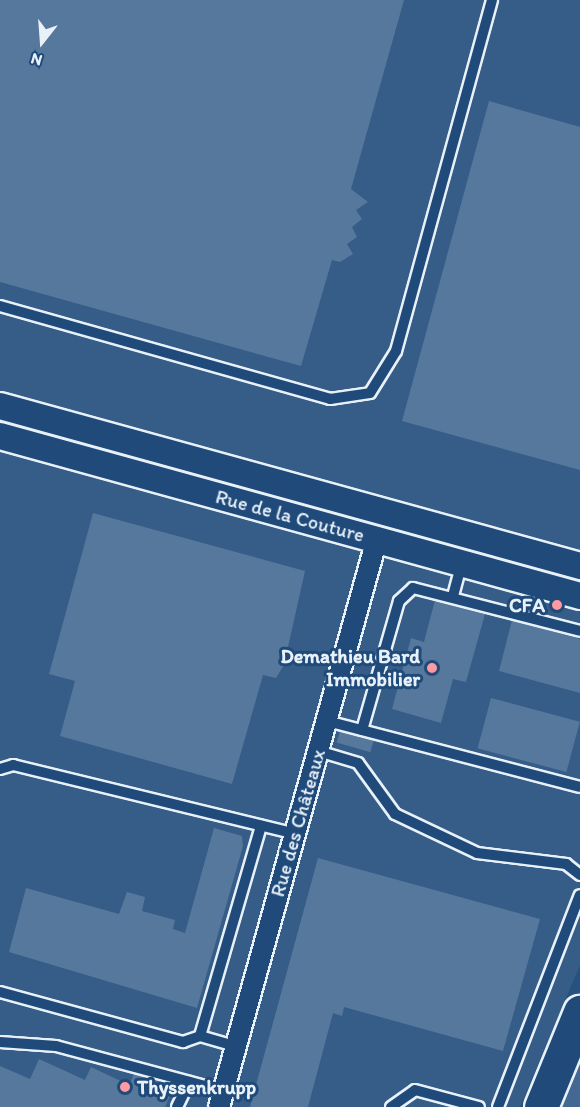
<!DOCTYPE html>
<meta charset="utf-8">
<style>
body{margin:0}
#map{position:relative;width:580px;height:1107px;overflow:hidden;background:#27517f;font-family:Itim,sans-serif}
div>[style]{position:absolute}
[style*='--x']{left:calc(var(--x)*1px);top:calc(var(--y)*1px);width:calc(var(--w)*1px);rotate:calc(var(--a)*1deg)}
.built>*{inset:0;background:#355d88}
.green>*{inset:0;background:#436891}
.building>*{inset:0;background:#57789d;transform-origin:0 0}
.roads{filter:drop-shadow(2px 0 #e8f1f8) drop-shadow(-2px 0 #e8f1f8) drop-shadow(0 2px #e8f1f8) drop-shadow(0 -2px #e8f1f8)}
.service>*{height:10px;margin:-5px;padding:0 5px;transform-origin:5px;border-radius:5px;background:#1f4a7a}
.minor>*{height:20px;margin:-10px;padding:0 10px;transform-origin:10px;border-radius:10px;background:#1f4a7a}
.tertiary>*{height:26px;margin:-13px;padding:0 13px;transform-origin:13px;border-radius:13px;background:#1f4a7a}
.motorway>*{height:33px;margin:-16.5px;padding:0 16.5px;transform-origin:16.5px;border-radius:16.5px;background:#1f4a7a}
.dots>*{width:16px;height:16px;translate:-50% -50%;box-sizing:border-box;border:3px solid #1f4a7a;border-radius:50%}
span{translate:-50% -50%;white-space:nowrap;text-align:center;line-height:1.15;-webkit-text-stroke:6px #1f4a7a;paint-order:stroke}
.street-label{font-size:20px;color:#e8f1f8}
.poi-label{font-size:20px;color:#e8f1f8;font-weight:700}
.right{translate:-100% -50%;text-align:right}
.left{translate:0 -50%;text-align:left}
.north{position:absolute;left:12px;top:12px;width:60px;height:60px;-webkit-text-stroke:4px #1f4a7a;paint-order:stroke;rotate:197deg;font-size:16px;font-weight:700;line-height:24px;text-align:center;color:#e8f1f8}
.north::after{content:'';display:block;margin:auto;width:21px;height:27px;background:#e8f1f8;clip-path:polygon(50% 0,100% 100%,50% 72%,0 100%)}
</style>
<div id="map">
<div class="built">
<div style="clip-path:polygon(0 0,580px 0,580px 965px,520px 1107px,0 1107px)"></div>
</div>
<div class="green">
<div style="clip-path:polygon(580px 1049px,580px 1107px,556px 1107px)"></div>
</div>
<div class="building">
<div style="clip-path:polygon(0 0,404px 0,351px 189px,368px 202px,356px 210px,362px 219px,352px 227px,357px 237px,347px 244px,353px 254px,340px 262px,332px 260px,301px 366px,0 282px)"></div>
<div style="clip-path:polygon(489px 101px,580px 127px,580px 470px,402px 421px)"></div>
<div style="clip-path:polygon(93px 513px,305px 571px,284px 665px,276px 678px,263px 675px,232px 784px,60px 736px,75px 681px,49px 674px)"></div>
<div style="clip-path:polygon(435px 600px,485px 614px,466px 682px,453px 679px,441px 723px,392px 709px,411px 638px,424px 642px)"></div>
<div style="clip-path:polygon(512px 620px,580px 639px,580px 693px,499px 671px)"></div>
<div style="left:491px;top:698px;width:92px;height:52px;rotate:15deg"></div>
<div style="left:340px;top:731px;width:35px;height:12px;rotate:16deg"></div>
<div style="clip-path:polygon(214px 828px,242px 836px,243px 846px,197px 1008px,9px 952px,26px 888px,119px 914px,127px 892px,145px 897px,142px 911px,175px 920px,173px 929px,185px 933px)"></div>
<div style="clip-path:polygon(318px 858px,540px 919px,503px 1051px,344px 1007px,342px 1016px,333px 1013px,308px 1107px,250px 1107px)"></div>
<div style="clip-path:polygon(39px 1059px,85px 1080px,91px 1067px,129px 1085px,135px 1072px,173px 1089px,165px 1107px,0 1107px,0 1066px,30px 1079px)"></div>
</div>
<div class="roads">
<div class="service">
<div style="--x:0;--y:306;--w:343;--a:15.7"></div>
<div style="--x:330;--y:399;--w:40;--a:-8.5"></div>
<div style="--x:370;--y:393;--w:49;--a:-58.2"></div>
<div style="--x:396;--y:351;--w:364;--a:-74.7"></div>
<div style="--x:453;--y:596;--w:34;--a:-75"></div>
<div style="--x:327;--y:721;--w:261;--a:14.6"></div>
<div style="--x:362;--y:730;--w:134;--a:-74"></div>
<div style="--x:399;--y:601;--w:19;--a:-43"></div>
<div style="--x:413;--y:588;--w:172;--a:14.4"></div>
<div style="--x:318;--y:751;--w:42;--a:16.7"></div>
<div style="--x:358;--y:763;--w:63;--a:54"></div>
<div style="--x:395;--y:814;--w:91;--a:25.4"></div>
<div style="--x:477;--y:853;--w:90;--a:7"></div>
<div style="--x:566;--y:864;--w:18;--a:38"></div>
<div style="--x:0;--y:769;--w:14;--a:-17"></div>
<div style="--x:13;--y:765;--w:290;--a:13.7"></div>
<div style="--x:0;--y:992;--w:190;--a:15.3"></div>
<div style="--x:183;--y:1042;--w:18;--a:-19"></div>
<div style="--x:200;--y:1036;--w:219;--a:-73.8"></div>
<div style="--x:200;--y:1036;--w:37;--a:16"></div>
<div style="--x:0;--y:1042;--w:56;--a:4.1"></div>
<div style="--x:56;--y:1046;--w:174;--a:15"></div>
<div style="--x:177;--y:1107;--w:28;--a:-64"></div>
<div style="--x:391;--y:1107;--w:29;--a:-35"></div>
<div style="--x:415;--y:1090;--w:66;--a:14.9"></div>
<div style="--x:498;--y:1107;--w:227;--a:-68.9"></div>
</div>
<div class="minor">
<div style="--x:219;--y:1107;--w:590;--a:-74.46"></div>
</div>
<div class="tertiary">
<div style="--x:0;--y:406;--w:602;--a:15.42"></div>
<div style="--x:0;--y:436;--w:602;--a:15.42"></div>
</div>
<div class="motorway">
<div style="--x:541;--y:1107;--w:103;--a:-67.7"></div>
</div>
</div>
<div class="dots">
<div style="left:557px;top:605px;background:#ff9aa2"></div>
<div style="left:432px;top:668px;background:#ff9aa2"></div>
<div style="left:125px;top:1087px;background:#ff9aa2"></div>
</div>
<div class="street-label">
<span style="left:290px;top:516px;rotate:15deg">Rue de la Couture</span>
<span style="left:298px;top:823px;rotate:-74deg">Rue des Châteaux</span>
</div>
<div class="poi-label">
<span class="right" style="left:545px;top:605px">CFA</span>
<span class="right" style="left:420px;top:668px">Demathieu Bard<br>Immobilier</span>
<span class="left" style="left:137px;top:1087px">Thyssenkrupp</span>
</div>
<div class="north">N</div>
</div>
